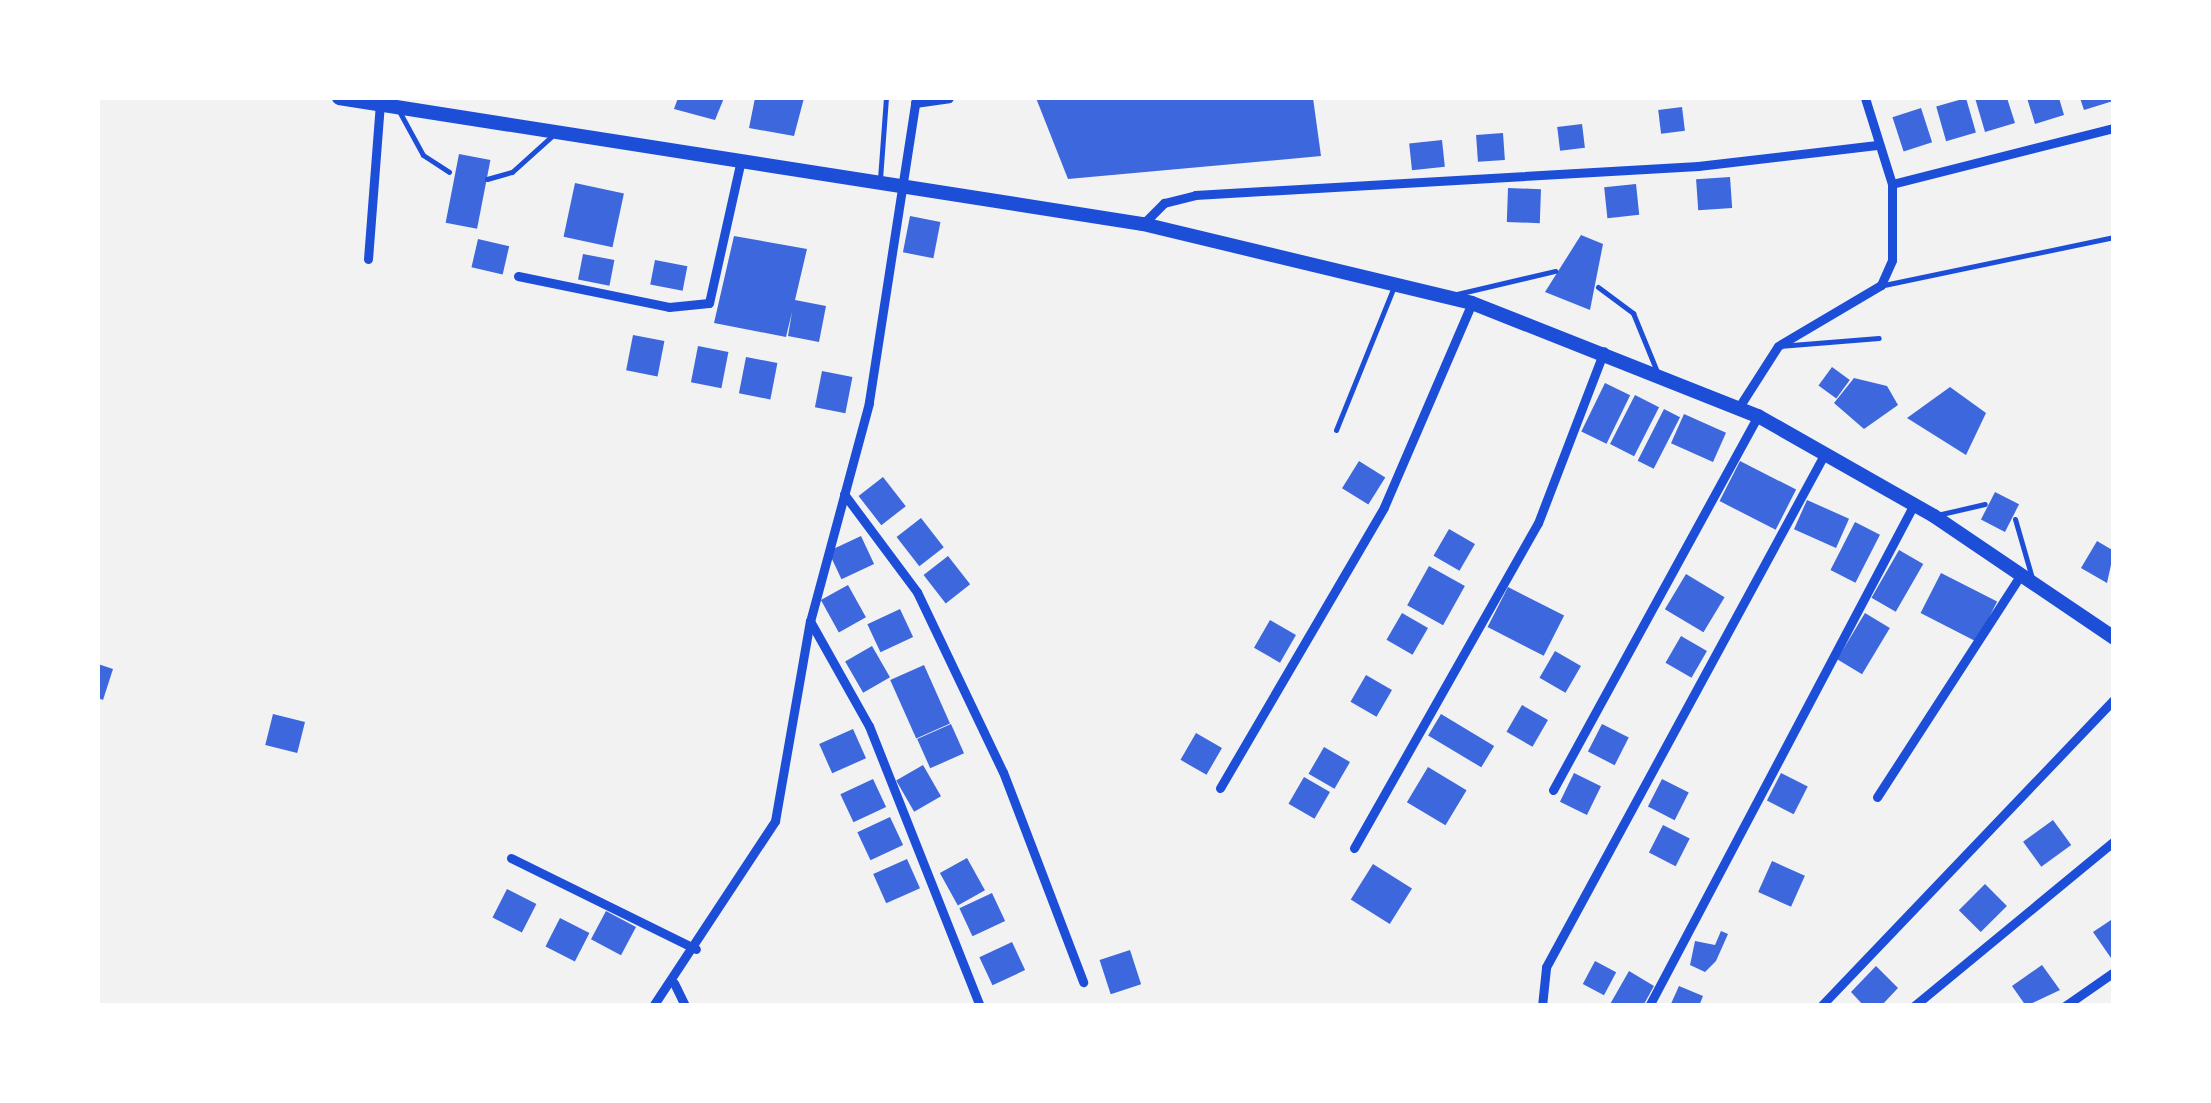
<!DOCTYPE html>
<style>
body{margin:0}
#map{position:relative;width:2211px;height:1103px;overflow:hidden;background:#f2f2f2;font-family:"Titillium Web",sans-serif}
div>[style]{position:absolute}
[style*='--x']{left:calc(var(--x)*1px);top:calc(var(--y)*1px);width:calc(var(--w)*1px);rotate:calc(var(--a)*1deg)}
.building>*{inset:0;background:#3d67dc;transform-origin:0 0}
.service>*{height:5px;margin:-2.5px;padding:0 2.5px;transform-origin:2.5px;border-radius:2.5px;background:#1d4ed8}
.minor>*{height:9px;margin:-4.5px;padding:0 4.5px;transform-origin:4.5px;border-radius:4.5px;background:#1d4ed8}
.primary>*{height:14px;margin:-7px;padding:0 7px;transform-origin:7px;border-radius:7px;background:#1d4ed8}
span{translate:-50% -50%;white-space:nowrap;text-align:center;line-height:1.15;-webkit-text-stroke:9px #fff;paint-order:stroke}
.frame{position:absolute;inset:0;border:100px solid #fff;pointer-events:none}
</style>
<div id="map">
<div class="building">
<div style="clip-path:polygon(678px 98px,724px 98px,715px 120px,674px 109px)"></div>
<div style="clip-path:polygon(755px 98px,804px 98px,794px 136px,749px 128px)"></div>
<div style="clip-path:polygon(1036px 98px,1313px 98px,1321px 156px,1068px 179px)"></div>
<div style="left:1966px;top:98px;width:36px;height:31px;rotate:74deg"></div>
<div style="clip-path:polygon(1975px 98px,2007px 98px,2015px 123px,1985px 132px)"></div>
<div style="clip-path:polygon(2027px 98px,2059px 98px,2064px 115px,2035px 124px)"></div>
<div style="clip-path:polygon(2080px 98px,2112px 98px,2113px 101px,2084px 110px)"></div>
<div style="left:1682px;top:107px;width:24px;height:24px;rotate:83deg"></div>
<div style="left:1921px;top:108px;width:36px;height:30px;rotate:72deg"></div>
<div style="left:1582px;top:124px;width:24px;height:25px;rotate:83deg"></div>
<div style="left:1503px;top:133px;width:27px;height:27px;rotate:86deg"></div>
<div style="left:1442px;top:140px;width:27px;height:33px;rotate:84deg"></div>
<div style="left:459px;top:154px;width:32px;height:70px;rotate:11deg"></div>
<div style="left:1730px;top:177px;width:31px;height:34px;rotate:86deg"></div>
<div style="left:575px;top:183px;width:50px;height:55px;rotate:12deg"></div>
<div style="left:1636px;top:184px;width:31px;height:32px;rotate:84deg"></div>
<div style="left:1508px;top:188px;width:33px;height:34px;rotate:2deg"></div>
<div style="left:910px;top:216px;width:31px;height:37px;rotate:11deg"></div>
<div style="clip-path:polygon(1581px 235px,1603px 244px,1590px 310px,1545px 292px)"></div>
<div style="clip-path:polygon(734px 236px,807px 249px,795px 300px,826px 306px,819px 342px,788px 336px,792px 312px,786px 337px,714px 323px)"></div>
<div style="left:478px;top:239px;width:32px;height:29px;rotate:13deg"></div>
<div style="left:583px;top:254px;width:32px;height:26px;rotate:11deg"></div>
<div style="left:655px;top:260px;width:33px;height:25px;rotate:11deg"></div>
<div style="left:633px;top:335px;width:32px;height:36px;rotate:11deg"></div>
<div style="left:698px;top:346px;width:31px;height:37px;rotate:11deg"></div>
<div style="left:746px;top:357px;width:32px;height:37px;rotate:11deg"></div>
<div style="left:1832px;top:367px;width:22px;height:23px;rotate:36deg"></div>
<div style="left:822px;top:371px;width:31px;height:37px;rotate:11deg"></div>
<div style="clip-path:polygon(1854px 378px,1887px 386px,1898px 405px,1864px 429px,1834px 403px)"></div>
<div style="left:1605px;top:383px;width:28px;height:54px;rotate:26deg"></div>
<div style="clip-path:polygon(1950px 387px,1986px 413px,1966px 455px,1907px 418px)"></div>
<div style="left:1635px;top:395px;width:27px;height:55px;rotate:27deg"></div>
<div style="left:1664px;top:409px;width:18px;height:58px;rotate:27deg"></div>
<div style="left:1684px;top:414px;width:46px;height:32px;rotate:24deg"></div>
<div style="left:1359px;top:461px;width:31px;height:32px;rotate:32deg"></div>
<div style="left:1740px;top:461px;width:63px;height:45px;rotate:27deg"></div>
<div style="left:883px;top:477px;width:37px;height:31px;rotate:52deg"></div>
<div style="left:1995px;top:492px;width:27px;height:31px;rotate:27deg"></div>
<div style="left:1807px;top:500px;width:46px;height:32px;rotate:24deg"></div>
<div style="left:921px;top:518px;width:37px;height:31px;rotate:52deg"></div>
<div style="left:1855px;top:522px;width:28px;height:54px;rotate:27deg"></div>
<div style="left:1449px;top:529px;width:30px;height:31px;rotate:30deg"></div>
<div style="left:861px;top:536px;width:31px;height:36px;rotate:65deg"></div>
<div style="clip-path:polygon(2097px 541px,2114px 551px,2107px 583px,2081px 568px)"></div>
<div style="left:1899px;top:550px;width:28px;height:55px;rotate:30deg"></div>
<div style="left:948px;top:556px;width:36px;height:31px;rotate:52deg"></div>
<div style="left:1429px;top:566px;width:41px;height:45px;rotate:29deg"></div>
<div style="left:1941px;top:573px;width:63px;height:45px;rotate:27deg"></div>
<div style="left:1686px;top:574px;width:45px;height:41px;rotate:31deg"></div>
<div style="left:848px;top:585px;width:37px;height:31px;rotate:61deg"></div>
<div style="left:1508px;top:587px;width:63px;height:45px;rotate:27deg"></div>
<div style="left:900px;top:609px;width:31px;height:36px;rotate:65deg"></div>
<div style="left:1402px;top:613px;width:30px;height:31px;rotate:30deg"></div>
<div style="left:1865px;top:613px;width:29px;height:54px;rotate:31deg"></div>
<div style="left:1270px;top:620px;width:30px;height:32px;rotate:30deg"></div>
<div style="left:1681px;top:636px;width:30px;height:31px;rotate:30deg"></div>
<div style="left:872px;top:646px;width:36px;height:31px;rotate:60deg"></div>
<div style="left:1555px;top:651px;width:30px;height:31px;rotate:30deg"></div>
<div style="clip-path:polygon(98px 664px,113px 669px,103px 700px,98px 698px)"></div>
<div style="left:924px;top:665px;width:64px;height:37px;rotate:66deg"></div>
<div style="left:1366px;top:675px;width:30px;height:31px;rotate:30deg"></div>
<div style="left:1522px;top:705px;width:30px;height:31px;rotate:30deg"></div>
<div style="left:273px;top:714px;width:33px;height:32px;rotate:14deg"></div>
<div style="left:1441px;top:714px;width:62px;height:25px;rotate:31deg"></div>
<div style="left:951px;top:724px;width:32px;height:37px;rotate:66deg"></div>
<div style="left:1602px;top:724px;width:30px;height:31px;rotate:27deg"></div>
<div style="left:853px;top:729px;width:32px;height:37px;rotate:66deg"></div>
<div style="left:1196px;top:733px;width:30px;height:31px;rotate:30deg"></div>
<div style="left:1324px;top:747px;width:30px;height:31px;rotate:30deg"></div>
<div style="left:923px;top:765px;width:36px;height:31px;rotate:60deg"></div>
<div style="left:1428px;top:767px;width:45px;height:41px;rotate:31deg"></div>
<div style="left:1574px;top:773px;width:30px;height:32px;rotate:26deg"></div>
<div style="left:1781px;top:773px;width:30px;height:31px;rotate:27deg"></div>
<div style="left:1304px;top:777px;width:30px;height:31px;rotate:30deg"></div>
<div style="left:873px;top:779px;width:31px;height:36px;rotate:65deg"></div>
<div style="left:1662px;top:779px;width:30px;height:31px;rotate:27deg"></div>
<div style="left:890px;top:817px;width:31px;height:36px;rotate:65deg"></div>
<div style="left:2053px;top:820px;width:31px;height:37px;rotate:54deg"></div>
<div style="left:1663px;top:825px;width:30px;height:31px;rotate:27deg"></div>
<div style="left:967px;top:858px;width:37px;height:31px;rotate:61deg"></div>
<div style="left:907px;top:859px;width:32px;height:37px;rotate:66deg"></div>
<div style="left:1772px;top:861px;width:36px;height:34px;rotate:24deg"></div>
<div style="left:1373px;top:864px;width:46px;height:42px;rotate:32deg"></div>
<div style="left:1985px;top:884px;width:31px;height:37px;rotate:45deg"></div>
<div style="left:507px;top:889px;width:33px;height:32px;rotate:27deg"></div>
<div style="left:992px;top:893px;width:31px;height:36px;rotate:65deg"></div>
<div style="left:606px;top:911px;width:34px;height:32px;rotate:28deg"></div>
<div style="left:560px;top:918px;width:33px;height:32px;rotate:27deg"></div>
<div style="clip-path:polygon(2114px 918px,2114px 956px,2111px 958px,2093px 932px)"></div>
<div style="clip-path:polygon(1721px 931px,1728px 934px,1716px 961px,1705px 972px,1690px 965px,1695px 941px,1715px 945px)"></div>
<div style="left:1012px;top:942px;width:31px;height:36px;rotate:65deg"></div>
<div style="left:1130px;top:950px;width:36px;height:32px;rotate:72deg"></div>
<div style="left:1595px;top:961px;width:24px;height:26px;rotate:28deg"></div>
<div style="clip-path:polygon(2042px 965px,2060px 990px,2026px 1006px,2012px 986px)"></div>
<div style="clip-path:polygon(1876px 966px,1898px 988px,1881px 1006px,1864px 1006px,1851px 992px)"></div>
<div style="clip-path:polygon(1629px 971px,1654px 986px,1643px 1006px,1609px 1006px)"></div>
<div style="clip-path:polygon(1679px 986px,1703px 996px,1699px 1006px,1670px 1006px)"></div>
</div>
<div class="service">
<div style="--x:399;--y:111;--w:50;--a:61.4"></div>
<div style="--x:423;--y:155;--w:31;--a:33"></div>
<div style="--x:487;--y:179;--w:26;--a:-16"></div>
<div style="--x:512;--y:172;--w:57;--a:-42.1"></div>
<div style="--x:880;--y:179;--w:81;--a:-85.8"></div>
<div style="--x:1884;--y:285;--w:235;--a:-11.8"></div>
<div style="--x:1598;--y:287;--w:44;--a:36.6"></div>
<div style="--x:1633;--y:313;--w:61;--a:67.7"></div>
<div style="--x:1457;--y:294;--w:101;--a:-13.2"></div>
<div style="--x:1779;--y:346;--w:100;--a:-4.6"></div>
<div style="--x:1336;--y:430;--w:152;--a:-68"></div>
<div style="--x:1937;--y:515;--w:49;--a:-12.9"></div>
<div style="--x:2015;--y:519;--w:61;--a:73.9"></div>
</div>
<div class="minor">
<div style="--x:916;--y:98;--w:309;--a:98.8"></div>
<div style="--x:869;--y:403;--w:226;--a:105.1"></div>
<div style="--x:810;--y:621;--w:120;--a:60.7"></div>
<div style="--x:869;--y:726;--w:301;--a:68.4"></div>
<div style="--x:915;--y:103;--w:34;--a:-8"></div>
<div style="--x:1892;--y:184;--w:229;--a:-14.2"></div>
<div style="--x:1143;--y:224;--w:30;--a:-45"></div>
<div style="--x:1164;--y:203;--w:32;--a:-14"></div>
<div style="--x:1195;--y:195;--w:504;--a:-3.3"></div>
<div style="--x:1698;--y:166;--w:180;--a:-6.7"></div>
<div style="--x:368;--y:259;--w:155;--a:-85.6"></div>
<div style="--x:518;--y:276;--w:154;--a:11.6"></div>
<div style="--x:669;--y:307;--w:40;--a:-5.7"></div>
<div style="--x:709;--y:303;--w:147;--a:-77.4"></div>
<div style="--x:1739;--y:407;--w:72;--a:-57.4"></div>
<div style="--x:1778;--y:346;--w:120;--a:-30.6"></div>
<div style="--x:1881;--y:285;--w:27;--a:-66"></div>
<div style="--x:1892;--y:260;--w:76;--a:-90"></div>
<div style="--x:1892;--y:184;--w:90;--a:-107.4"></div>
<div style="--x:844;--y:494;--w:122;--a:53.3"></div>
<div style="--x:917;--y:592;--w:199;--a:64.5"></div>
<div style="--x:1003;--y:772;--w:225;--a:69.1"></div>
<div style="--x:1220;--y:788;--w:325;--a:-59.7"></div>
<div style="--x:1384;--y:507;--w:222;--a:-66.7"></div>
<div style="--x:1553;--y:790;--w:426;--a:-61.3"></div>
<div style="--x:1877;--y:797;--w:265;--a:-57.1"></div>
<div style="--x:1354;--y:848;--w:373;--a:-60.5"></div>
<div style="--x:1538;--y:523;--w:184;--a:-69"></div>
<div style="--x:511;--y:858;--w:206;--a:26.2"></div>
<div style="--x:674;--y:983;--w:25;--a:64"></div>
<div style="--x:653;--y:1006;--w:222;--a:-56.6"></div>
<div style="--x:775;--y:821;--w:203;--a:-80.1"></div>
<div style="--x:1542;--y:1006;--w:39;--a:-84"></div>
<div style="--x:1546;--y:967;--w:583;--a:-61.5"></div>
<div style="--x:1649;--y:1006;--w:563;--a:-62.16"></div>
<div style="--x:1821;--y:1006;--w:424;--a:-46.3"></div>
<div style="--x:1914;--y:1006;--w:259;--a:-39.5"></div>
<div style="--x:2065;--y:1006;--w:60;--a:-34.8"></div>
</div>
<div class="primary">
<div style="--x:339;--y:98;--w:814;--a:8.91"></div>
<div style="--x:1143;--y:224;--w:338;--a:13.5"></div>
<div style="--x:1472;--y:303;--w:308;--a:21.6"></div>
<div style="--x:1758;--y:416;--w:202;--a:29.6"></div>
<div style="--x:1934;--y:516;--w:217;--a:34.1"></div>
</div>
<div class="frame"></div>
</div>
